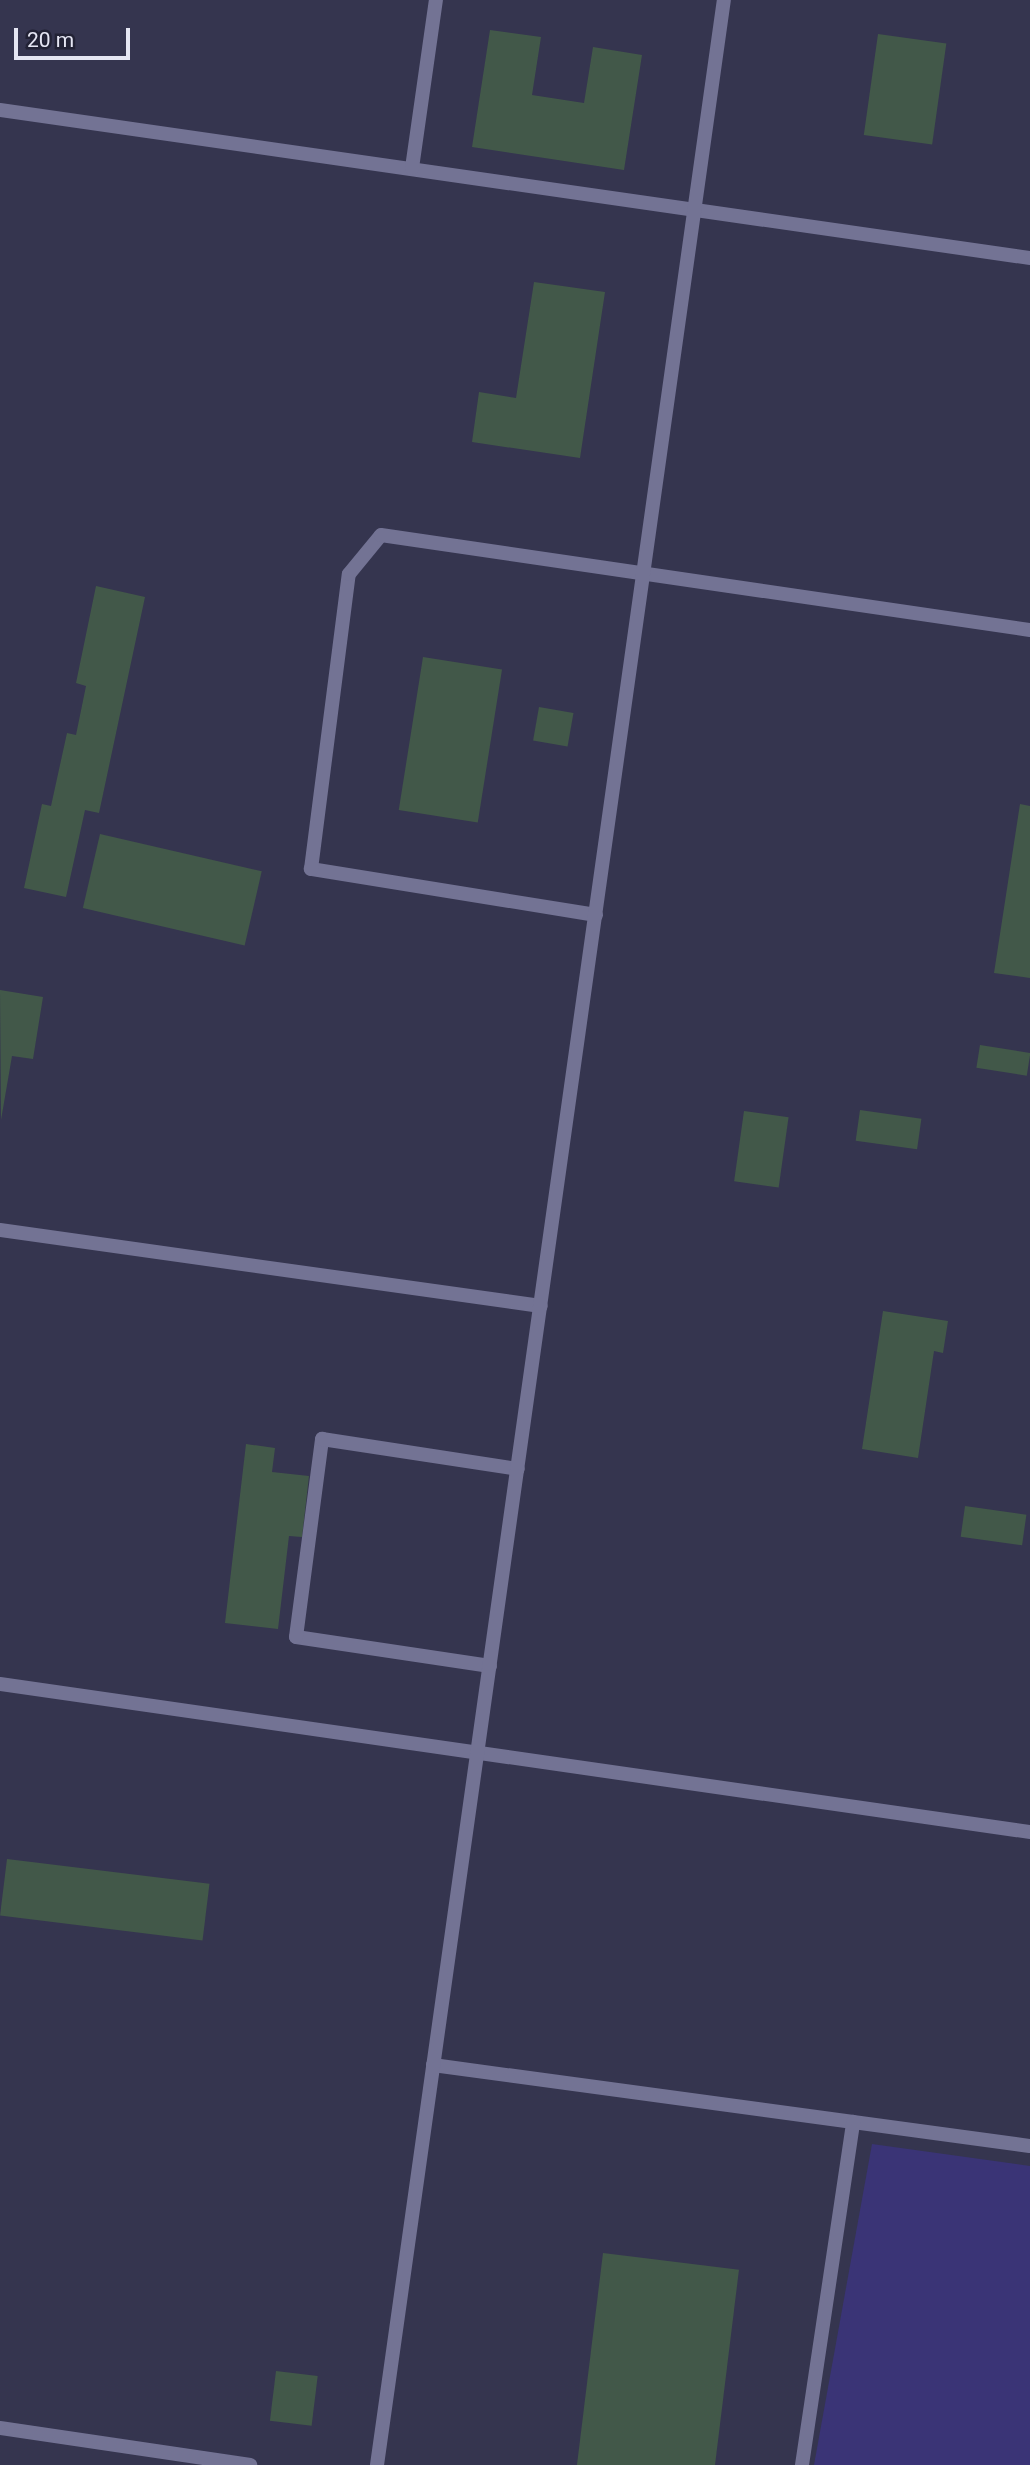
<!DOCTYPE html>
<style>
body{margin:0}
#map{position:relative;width:1030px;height:2465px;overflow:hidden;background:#2c2c40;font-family:Roboto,sans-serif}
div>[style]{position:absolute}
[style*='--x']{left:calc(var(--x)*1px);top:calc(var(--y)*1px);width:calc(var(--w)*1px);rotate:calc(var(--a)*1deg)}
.built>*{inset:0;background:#35354f;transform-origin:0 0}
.green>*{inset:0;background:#3a3476}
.building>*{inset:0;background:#425849;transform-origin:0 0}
.service>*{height:14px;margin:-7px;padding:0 7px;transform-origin:7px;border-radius:7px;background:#737394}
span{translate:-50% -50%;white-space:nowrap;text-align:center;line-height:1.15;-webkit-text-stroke:5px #222235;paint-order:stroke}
.scale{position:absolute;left:14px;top:28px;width:116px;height:32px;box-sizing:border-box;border:4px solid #e5e6f3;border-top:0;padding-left:9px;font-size:21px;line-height:24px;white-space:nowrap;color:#e5e6f3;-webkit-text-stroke:5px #222235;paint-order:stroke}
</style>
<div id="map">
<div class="built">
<div style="left:0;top:0;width:1030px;height:2465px"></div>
</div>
<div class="green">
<div style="clip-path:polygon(872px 2144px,1030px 2166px,1030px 2465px,814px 2465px)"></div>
</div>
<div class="building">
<div style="clip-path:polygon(490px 30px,541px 37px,532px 95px,584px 103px,593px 47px,642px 55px,624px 170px,472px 147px)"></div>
<div style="left:878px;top:34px;width:69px;height:102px;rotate:8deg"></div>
<div style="clip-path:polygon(534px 282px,605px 292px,580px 458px,472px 442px,479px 392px,516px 398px)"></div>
<div style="clip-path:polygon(96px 586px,145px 597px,99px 813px,85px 810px,66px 897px,24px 888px,42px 804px,51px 806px,67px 733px,76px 735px,86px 686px,76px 683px)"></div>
<div style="left:423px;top:657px;width:80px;height:155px;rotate:9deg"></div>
<div style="left:539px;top:707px;width:35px;height:34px;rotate:10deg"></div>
<div style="clip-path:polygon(1020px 804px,1030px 806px,1030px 978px,994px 973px)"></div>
<div style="left:100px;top:834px;width:166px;height:76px;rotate:13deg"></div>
<div style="clip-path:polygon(0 990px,43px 997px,33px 1059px,12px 1056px,1px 1120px)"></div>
<div style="left:980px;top:1045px;width:51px;height:23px;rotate:9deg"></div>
<div style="left:860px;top:1110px;width:62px;height:31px;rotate:8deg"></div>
<div style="left:744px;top:1111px;width:45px;height:71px;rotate:8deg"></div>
<div style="clip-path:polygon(883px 1311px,948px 1321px,943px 1353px,934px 1351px,918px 1458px,862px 1449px)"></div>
<div style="clip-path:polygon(246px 1444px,275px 1448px,272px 1472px,309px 1476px,302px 1537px,289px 1536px,278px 1629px,225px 1623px)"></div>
<div style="left:965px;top:1506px;width:62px;height:31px;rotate:8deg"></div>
<div style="left:7px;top:1859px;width:204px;height:57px;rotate:7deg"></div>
<div style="left:603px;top:2253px;width:137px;height:214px;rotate:7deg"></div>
<div style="left:276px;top:2371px;width:42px;height:50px;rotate:7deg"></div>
</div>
<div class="service">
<div style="--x:0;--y:110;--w:1041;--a:8.18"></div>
<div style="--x:412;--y:168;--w:170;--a:-81.9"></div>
<div style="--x:596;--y:915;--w:289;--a:-170.8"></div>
<div style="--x:311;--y:869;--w:297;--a:-82.7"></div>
<div style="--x:349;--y:574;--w:50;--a:-50.6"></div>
<div style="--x:381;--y:535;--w:656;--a:8.33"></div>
<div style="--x:0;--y:1230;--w:546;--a:8"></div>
<div style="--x:490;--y:1666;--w:196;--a:-171.5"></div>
<div style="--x:296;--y:1637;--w:200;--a:-82.5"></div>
<div style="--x:322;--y:1439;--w:198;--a:8.7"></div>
<div style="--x:0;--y:1684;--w:1041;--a:8.18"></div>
<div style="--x:433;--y:2065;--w:602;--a:7.73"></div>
<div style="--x:0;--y:2428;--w:253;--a:8.4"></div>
<div style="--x:377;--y:2465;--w:2489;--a:-81.99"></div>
<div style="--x:802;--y:2465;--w:347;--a:-81.5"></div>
</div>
<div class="scale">20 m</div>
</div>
